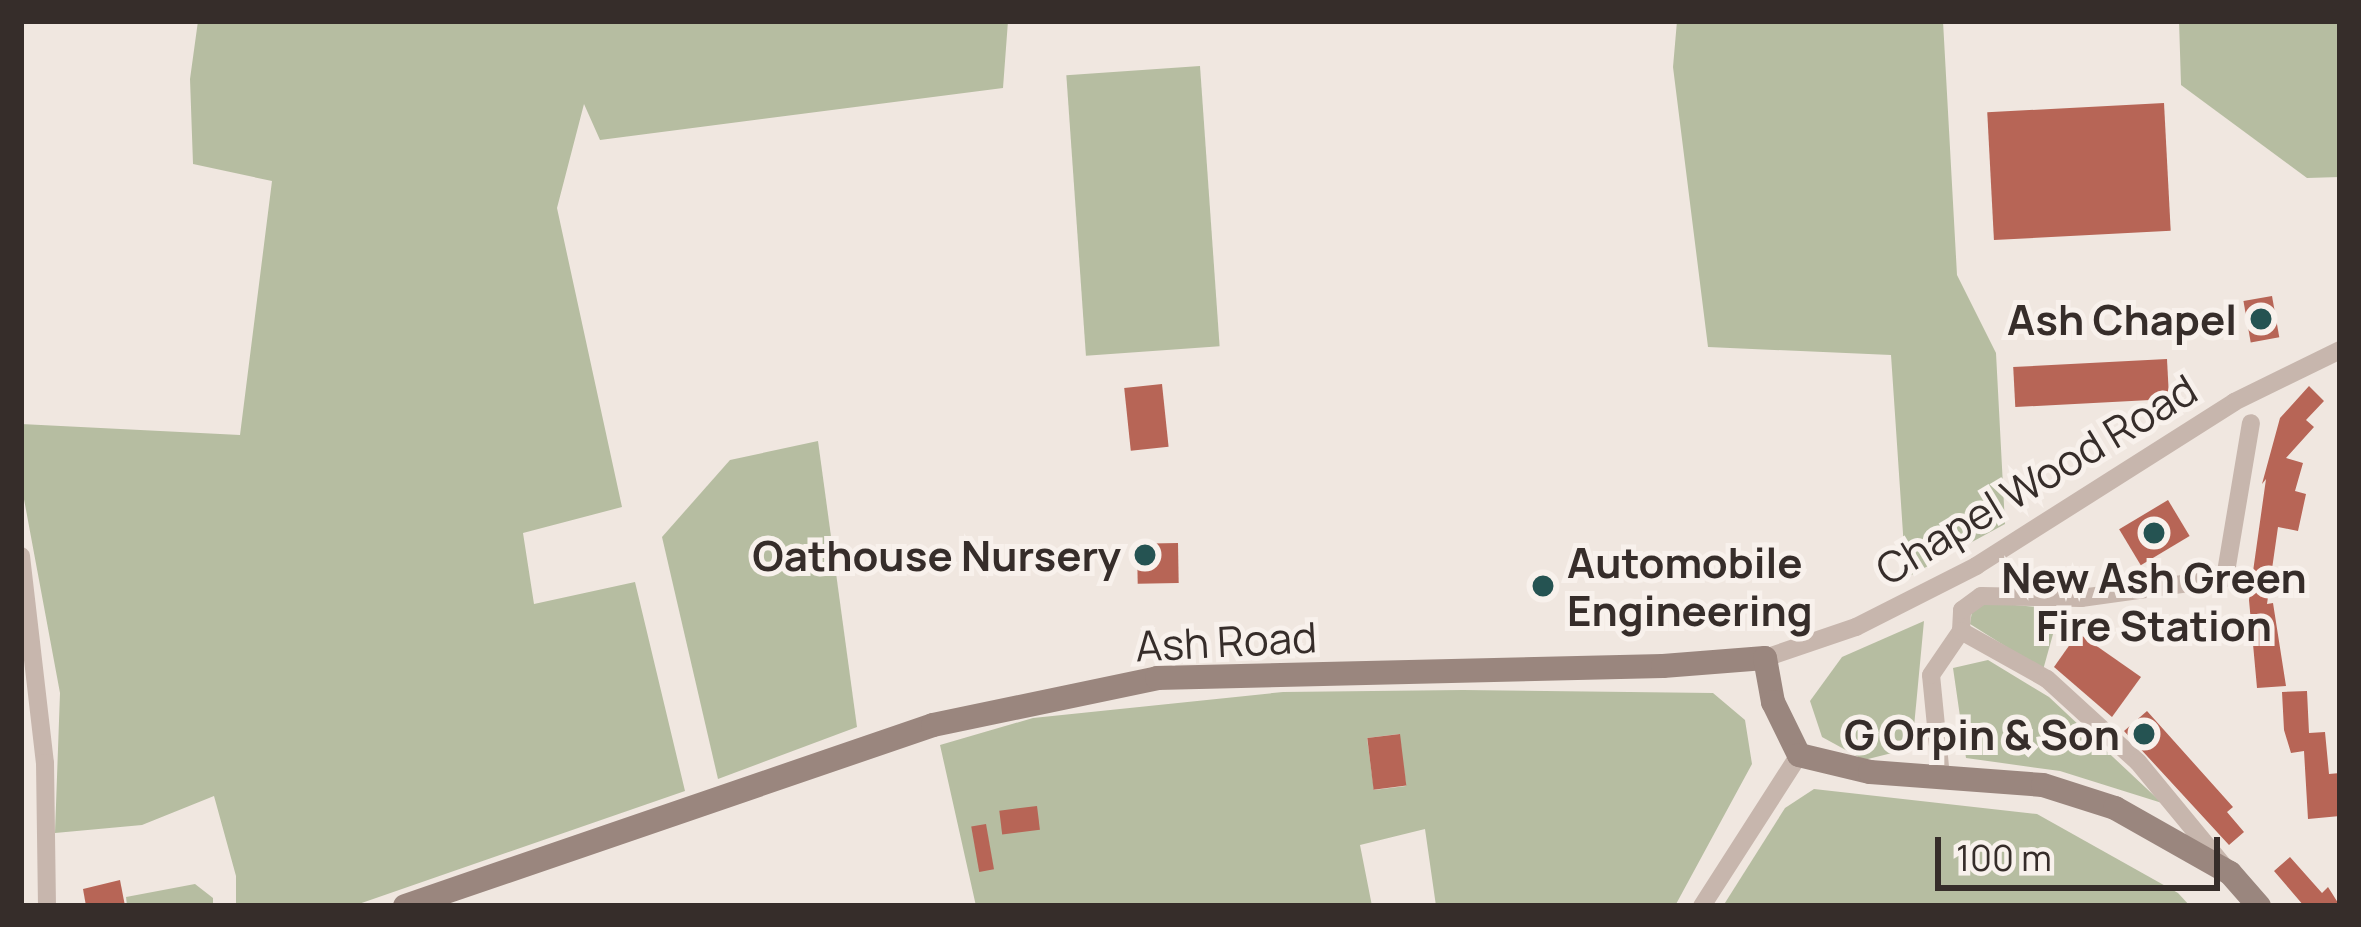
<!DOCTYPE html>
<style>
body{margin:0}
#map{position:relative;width:2361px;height:927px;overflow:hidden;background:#f0e7e0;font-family:Manrope,sans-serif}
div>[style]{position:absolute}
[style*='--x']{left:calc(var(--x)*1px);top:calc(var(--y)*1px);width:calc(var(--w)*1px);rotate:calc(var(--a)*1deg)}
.green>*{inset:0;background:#b6bda1;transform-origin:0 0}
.building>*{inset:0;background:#b76556;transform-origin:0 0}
.street>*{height:18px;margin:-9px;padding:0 9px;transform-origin:9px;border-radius:9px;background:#c7b6ad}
.secondary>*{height:24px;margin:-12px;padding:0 12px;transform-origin:12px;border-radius:12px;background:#9a867e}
.dots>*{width:33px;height:33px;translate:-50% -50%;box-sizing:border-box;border:6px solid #f8f1ec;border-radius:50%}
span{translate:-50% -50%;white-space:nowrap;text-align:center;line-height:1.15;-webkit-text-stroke:10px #f8f1ec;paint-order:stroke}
.poi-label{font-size:42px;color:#362d2a;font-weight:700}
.right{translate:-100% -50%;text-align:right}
.left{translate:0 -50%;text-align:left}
.street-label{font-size:42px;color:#362d2a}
.frame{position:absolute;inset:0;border:24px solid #362d2a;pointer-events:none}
.scale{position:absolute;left:1935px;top:837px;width:285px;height:54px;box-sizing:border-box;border:6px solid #362d2a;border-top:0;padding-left:15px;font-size:36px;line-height:42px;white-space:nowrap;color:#362d2a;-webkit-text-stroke:9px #f8f1ec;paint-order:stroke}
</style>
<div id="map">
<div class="green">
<div style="clip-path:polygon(198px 21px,1008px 21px,1003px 88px,600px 140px,584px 104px,557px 208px,622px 507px,523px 533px,534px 604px,635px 582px,685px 791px,353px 906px,236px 906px,236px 876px,214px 796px,142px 825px,55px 833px,60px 693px,21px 483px,21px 424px,240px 435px,272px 181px,193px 164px,190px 79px)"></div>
<div style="clip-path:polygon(1677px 21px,1943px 21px,1957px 275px,1996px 353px,2005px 524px,1906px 578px,1891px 355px,1708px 347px,1673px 67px)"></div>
<div style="clip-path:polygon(2179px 21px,2340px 21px,2340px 177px,2307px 178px,2181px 85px)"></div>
<div style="left:1200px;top:66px;width:281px;height:134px;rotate:86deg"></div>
<div style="clip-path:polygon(818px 441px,857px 727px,718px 779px,662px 537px,730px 460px)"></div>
<div style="clip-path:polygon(1982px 602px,2060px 609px,2043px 670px,1970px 624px,1972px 611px)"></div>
<div style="clip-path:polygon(1924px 621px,1912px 748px,1864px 760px,1822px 737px,1810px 701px,1842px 657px)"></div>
<div style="clip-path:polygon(1988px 660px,2049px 697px,2162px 803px,2060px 771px,1966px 758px,1953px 668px)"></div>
<div style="clip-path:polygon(evenodd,1463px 690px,1713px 693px,1745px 720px,1752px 764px,1675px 906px,1436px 906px,1425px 829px,1360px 845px,1372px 906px,976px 906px,940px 745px,1033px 718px,1283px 692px,1463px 690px,1399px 734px,1406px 786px,1374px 790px,1367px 738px,1399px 734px)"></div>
<div style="clip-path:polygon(1814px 789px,2037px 814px,2178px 893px,2190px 906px,1723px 906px,1785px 808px)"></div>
<div style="clip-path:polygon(195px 884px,213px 898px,213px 906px,127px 906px,126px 897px)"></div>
</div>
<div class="building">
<div style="left:2164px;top:103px;width:128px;height:177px;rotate:87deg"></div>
<div style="left:2272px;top:296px;width:42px;height:29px;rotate:80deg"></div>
<div style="left:2167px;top:359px;width:40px;height:154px;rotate:87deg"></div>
<div style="left:1162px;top:384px;width:63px;height:38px;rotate:84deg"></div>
<div style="clip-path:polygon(2309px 386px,2324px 401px,2306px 420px,2314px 427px,2286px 458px,2303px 463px,2295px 491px,2306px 494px,2298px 531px,2278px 527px,2267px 604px,2273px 603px,2286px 686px,2257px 688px,2249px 600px,2266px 479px,2262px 484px,2280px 418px)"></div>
<div style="left:2168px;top:500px;width:42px;height:57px;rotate:59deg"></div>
<div style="left:1178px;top:543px;width:40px;height:41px;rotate:89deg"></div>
<div style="clip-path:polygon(2078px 633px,2141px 677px,2112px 717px,2054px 667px)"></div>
<div style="clip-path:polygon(2307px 691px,2309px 733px,2325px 732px,2329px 774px,2340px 773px,2340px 816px,2308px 819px,2304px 751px,2291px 753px,2284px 730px,2282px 692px)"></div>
<div style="clip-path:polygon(2147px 711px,2233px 807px,2227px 812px,2244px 832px,2229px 845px,2124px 731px)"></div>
<div style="left:1400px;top:734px;width:52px;height:33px;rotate:83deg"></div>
<div style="left:1037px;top:806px;width:24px;height:38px;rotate:83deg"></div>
<div style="left:986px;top:824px;width:46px;height:15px;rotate:80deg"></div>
<div style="clip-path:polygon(2290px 857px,2322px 893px,2328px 887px,2340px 906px,2304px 906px,2274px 871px)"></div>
<div style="clip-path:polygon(120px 880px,125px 906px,86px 906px,83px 889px)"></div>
</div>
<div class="street">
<div style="--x:21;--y:556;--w:208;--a:83.4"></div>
<div style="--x:45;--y:763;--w:143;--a:89.2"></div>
<div style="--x:1961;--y:631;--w:21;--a:-87"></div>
<div style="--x:1962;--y:610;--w:24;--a:-36"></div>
<div style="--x:1981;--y:596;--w:100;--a:1.1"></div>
<div style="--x:2081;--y:598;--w:145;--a:-7.9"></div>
<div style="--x:2225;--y:578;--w:157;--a:-80.5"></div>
<div style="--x:1765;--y:658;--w:96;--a:-18.8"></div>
<div style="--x:1856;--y:627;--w:135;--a:-26.9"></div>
<div style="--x:1976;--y:566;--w:306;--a:-32.4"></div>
<div style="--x:2234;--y:402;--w:118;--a:-26.1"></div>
<div style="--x:1941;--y:777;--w:102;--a:-95.6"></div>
<div style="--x:1931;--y:675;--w:53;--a:-55.7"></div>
<div style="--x:1961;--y:631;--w:98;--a:29.2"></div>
<div style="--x:2047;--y:679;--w:123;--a:42.4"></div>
<div style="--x:2138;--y:762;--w:134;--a:50.5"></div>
<div style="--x:1702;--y:906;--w:179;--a:-57.3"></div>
</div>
<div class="secondary">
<div style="--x:405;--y:906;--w:558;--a:-18.92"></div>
<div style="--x:933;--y:725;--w:229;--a:-11.8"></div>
<div style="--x:1157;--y:678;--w:506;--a:-1.36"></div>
<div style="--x:1663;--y:666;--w:102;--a:-4.5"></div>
<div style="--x:1765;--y:658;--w:45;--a:79.7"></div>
<div style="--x:1773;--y:702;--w:59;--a:63.9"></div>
<div style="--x:1799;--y:755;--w:73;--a:13.5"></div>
<div style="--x:1870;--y:772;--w:173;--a:4.3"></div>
<div style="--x:2043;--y:785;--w:76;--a:17.7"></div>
<div style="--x:2115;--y:808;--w:132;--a:29.5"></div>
<div style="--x:2230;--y:873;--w:44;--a:48.7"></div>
</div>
<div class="dots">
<div style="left:2261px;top:319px;background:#255352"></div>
<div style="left:2154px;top:533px;background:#255352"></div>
<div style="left:1145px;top:555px;background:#255352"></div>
<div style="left:1543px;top:586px;background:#255352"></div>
<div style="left:2144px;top:734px;background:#255352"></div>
</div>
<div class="poi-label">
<span class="right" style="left:2237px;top:319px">Ash Chapel</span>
<span class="right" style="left:1121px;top:555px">Oathouse Nursery</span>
<span class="left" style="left:1567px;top:586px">Automobile<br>Engineering</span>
<span style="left:2154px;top:601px">New Ash Green<br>Fire Station</span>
<span class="right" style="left:2120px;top:734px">G Orpin &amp; Son</span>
</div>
<div class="street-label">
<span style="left:2036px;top:479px;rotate:-31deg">Chapel Wood Road</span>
<span style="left:1226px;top:641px;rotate:-3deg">Ash Road</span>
</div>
<div class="frame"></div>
<div class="scale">100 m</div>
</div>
